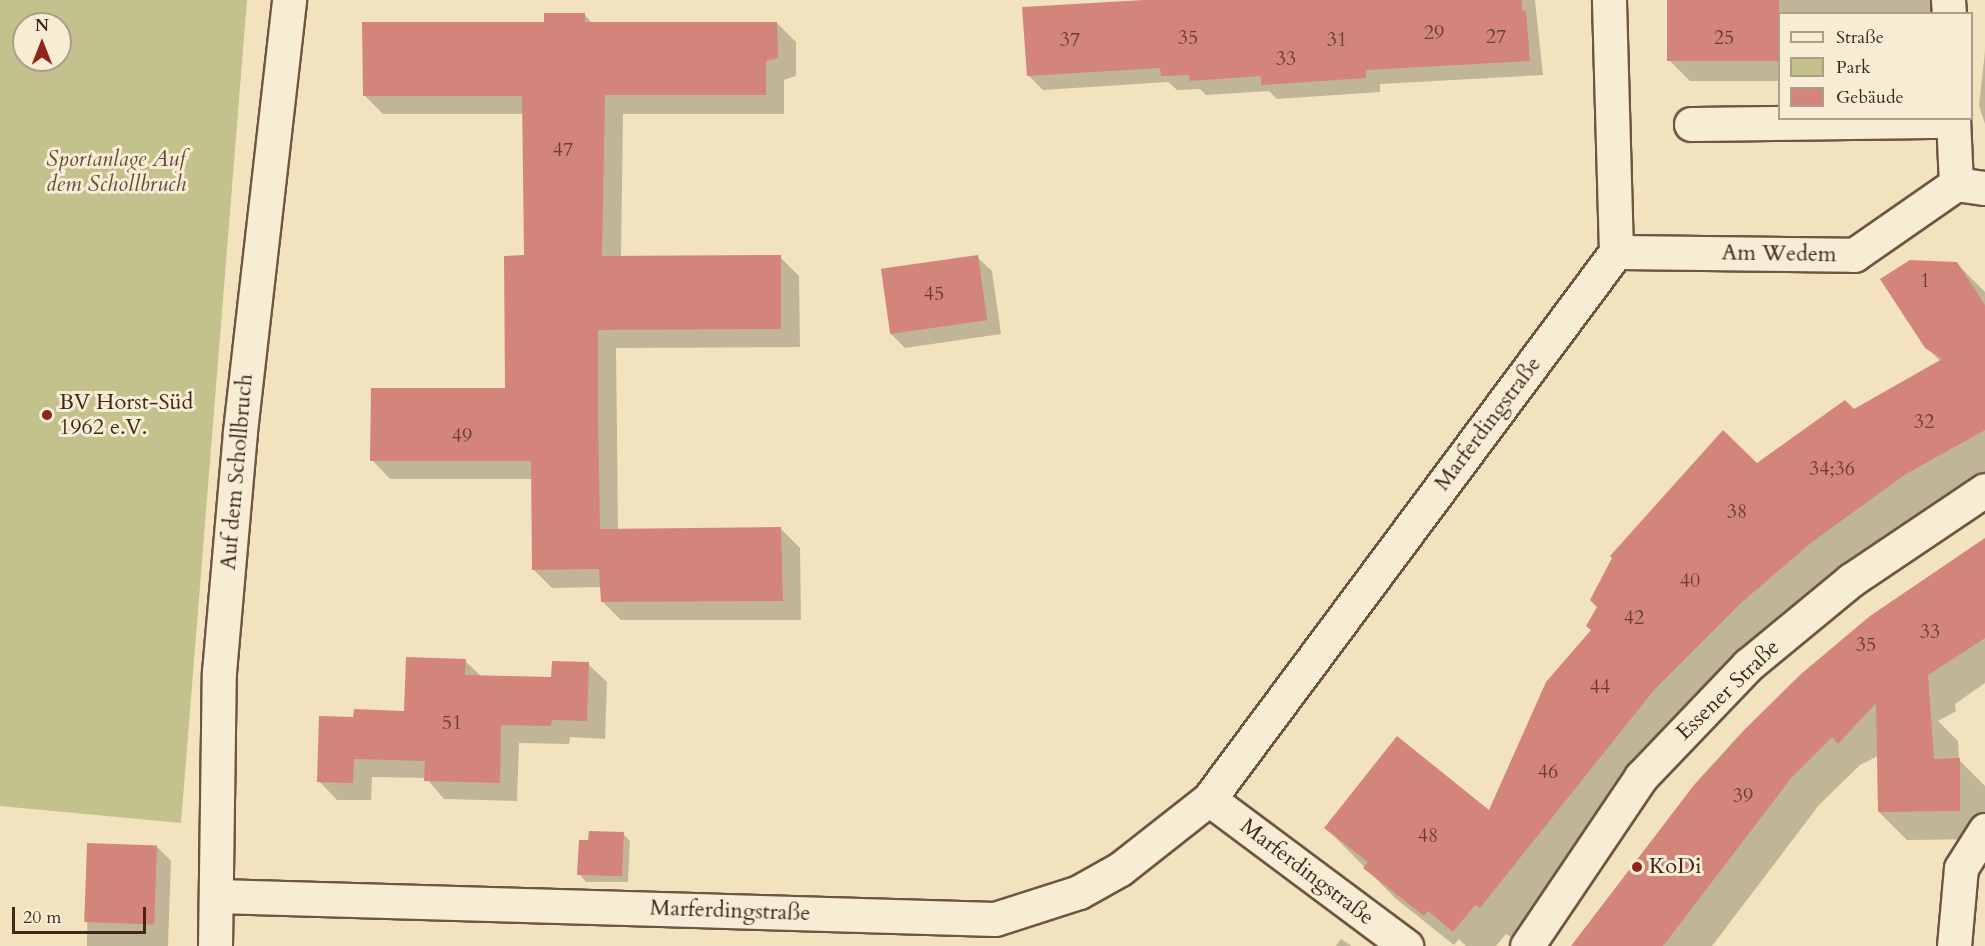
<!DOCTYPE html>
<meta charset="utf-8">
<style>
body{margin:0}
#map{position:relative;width:1985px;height:946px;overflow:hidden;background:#f2e3be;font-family:Cardo,serif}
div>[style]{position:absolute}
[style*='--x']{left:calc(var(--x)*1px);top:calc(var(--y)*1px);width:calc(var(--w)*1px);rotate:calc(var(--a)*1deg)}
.green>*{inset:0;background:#c3c18c}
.shadow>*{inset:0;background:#0003}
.building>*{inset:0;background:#d3857b;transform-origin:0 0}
.roads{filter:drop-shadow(2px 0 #6f5543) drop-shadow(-2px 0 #6f5543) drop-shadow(0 2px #6f5543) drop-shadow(0 -2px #6f5543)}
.minor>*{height:33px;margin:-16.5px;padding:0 16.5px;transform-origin:16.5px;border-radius:16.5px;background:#f7edd5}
.dots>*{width:16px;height:16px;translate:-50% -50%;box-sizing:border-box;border:3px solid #f7edd5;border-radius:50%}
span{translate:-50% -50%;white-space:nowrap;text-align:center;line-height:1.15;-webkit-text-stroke:6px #f7edd5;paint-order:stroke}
.number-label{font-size:20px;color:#673e32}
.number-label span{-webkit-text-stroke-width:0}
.park-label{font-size:22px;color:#634d36;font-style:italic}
.street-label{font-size:22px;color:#43261a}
.poi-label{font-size:22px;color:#43261a}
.left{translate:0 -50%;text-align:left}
.legend{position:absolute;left:1778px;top:12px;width:195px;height:108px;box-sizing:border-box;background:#f7edd5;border:2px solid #af9d8a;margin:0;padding:8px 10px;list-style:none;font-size:18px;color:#43261a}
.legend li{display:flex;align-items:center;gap:12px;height:30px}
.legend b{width:30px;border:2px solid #af9d8a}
.north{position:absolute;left:12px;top:12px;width:60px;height:60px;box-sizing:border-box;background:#f7edd5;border:2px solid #af9d8a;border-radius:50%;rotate:0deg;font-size:16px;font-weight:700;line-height:24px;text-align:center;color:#43261a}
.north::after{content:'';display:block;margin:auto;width:21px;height:27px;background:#8f2418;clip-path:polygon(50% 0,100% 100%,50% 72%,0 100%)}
.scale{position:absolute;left:12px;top:907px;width:134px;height:27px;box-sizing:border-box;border:3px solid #43261a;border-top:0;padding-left:8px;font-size:18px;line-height:21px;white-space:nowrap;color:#43261a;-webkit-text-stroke:4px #f7edd5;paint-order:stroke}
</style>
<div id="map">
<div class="green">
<div style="clip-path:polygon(evenodd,0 0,247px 0,181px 823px,0 806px,0 0,24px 24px,60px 24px,60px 60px,24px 60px,24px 24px)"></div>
</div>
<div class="shadow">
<div style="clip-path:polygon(1154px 0,1535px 0,1543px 75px,1380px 84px,1380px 92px,1277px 99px,1269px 91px,1206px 95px,1200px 89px,1177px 90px,1168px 82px,1043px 90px,1029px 76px)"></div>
<div style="clip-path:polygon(1669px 0,1938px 0,1938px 14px,1780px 14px,1780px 81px,1690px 81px,1670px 61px)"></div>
<div style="clip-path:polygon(584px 14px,593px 24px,777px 23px,796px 42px,796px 76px,784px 80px,784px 114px,623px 114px,621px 257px,780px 257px,799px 276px,800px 347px,616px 348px,617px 431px,618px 530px,781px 529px,800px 548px,801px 620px,621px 620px,602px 601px,601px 587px,552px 588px,533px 569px,532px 479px,390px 479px,372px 460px,507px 390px,525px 256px,524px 114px,383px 114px,365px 96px,545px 24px)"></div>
<div style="clip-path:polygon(1985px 51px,1985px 124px,1979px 106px)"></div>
<div style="clip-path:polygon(977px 257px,992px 271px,1001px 334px,905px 348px,891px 334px)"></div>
<div style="clip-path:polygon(1956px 263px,1985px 292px,1985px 477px,1684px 720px,1511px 937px,1506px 934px,1496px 946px,1466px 946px,1459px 939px,1454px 945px,1395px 898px,1326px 828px,1490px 812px,1757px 465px,1941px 362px,1926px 347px)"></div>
<div style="clip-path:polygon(1985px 540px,1985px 683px,1955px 704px,1956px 711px,1938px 721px,1958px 741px,1959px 760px,1985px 786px,1985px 839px,1907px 840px,1879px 812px,1878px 756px,1860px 765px,1819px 805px,1712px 946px,1576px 946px)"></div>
<div style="clip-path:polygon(465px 661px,482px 677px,552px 678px,588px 664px,607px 682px,605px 739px,570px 737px,569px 744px,519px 743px,517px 801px,444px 799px,426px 778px,372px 777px,371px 800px,337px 800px,319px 781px,355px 718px,405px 712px)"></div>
<div style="clip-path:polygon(623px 834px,630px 841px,628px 882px,586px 882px,579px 874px)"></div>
<div style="clip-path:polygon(88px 845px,156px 846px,171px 861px,168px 946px,87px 946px)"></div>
<div style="clip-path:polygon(1341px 939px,1352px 946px,1336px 946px)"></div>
</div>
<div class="building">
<div style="clip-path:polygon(1144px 0,1522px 0,1522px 10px,1526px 11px,1530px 61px,1366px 70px,1366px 78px,1261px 85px,1261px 76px,1190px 81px,1189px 75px,1161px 76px,1160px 68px,1027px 76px,1022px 7px)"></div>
<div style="left:1667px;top:0;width:112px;height:61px"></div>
<div style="clip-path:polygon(544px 13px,585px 13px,585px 22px,777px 22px,778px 58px,766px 61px,766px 95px,605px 95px,602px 256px,781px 255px,781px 329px,598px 330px,598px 411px,600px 529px,781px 527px,783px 601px,601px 602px,599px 569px,532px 570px,531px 461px,370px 461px,371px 388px,505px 388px,504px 256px,524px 255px,522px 96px,363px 96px,362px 22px,544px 22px)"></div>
<div style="left:978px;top:255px;width:66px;height:98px;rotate:82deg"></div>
<div style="clip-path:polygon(1910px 260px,1957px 262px,1985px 305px,1985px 430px,1906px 474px,1812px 542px,1741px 603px,1654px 690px,1480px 908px,1475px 905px,1453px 932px,1428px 911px,1424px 916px,1363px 868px,1368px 862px,1324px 828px,1397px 736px,1489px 810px,1546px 682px,1591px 630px,1586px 626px,1597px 607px,1590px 600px,1612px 558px,1610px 556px,1723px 430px,1757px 463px,1845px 400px,1854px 409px,1942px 359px,1925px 348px,1880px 279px)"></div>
<div style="clip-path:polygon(1985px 538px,1985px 638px,1928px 675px,1934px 759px,1960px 758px,1960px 811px,1878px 812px,1876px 703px,1838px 744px,1832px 737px,1792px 777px,1663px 946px,1571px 946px,1694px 785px,1745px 729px,1801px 674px,1870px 616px)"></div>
<div style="clip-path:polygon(406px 657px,466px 659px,465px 675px,551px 677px,552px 661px,589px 662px,587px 721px,552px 720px,551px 726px,501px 725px,500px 783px,424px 781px,425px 761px,354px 759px,353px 783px,317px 782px,319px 716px,353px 717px,354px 709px,404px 711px)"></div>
<div style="clip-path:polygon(589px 831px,624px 832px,622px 876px,577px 875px,579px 840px,588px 840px)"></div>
<div style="left:87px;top:843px;width:70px;height:79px;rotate:2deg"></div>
</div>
<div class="roads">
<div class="minor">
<div style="--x:1948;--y:0;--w:14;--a:86"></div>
<div style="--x:1953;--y:118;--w:66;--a:87.4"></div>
<div style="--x:1691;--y:124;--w:262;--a:-0.7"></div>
<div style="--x:1616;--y:252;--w:238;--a:0.7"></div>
<div style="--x:1854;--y:255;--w:124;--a:-34.8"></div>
<div style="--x:1956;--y:184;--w:29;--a:8"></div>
<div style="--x:1209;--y:799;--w:246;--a:36.7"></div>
<div style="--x:217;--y:896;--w:778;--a:1.69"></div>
<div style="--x:995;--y:919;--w:88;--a:-17.8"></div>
<div style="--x:1079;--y:892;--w:47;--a:-29.3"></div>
<div style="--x:1120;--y:869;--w:113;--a:-38.2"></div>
<div style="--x:1209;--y:799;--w:682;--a:-53.35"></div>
<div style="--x:1616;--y:252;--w:252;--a:-91.6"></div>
<div style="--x:215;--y:946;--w:274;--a:-89.2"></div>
<div style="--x:219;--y:672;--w:242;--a:-85"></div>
<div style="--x:240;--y:431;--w:434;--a:-83.5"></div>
<div style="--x:1527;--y:946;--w:204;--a:-56"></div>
<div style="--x:1641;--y:777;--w:155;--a:-46.3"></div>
<div style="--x:1748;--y:665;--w:134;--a:-39.5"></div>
<div style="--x:1851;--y:580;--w:161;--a:-33.9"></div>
<div style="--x:1954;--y:946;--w:78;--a:-84.9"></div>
<div style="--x:1961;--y:868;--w:45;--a:-57.7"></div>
</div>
</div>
<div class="dots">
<div style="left:47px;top:415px;background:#8f2418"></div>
<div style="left:1637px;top:867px;background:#8f2418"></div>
</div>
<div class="number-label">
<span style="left:1434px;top:32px">29</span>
<span style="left:1496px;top:36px">27</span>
<span style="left:1188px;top:37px">35</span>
<span style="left:1724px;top:37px">25</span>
<span style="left:1070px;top:39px">37</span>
<span style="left:1337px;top:39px">31</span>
<span style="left:1286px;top:58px">33</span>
<span style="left:563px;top:149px">47</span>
<span style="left:1925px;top:280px">1</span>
<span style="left:934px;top:293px">45</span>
<span style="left:1924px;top:421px">32</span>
<span style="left:462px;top:435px">49</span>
<span style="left:1832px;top:468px">34;36</span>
<span style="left:1737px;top:511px">38</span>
<span style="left:1690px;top:580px">40</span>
<span style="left:1634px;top:617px">42</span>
<span style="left:1930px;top:631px">33</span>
<span style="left:1866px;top:644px">35</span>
<span style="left:1600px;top:686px">44</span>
<span style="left:452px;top:722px">51</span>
<span style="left:1548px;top:771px">46</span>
<span style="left:1743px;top:795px">39</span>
<span style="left:1428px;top:835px">48</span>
</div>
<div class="park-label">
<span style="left:116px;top:172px">Sportanlage Auf<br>dem Schollbruch</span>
</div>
<div class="street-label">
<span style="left:1779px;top:254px;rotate:1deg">Am Wedem</span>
<span style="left:1488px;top:424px;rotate:-53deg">Marferdingstraße</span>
<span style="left:237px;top:472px;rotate:-85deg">Auf dem Schollbruch</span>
<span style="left:1728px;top:690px;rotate:-44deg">Essener Straße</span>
<span style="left:1307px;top:872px;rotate:37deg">Marferdingstraße</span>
<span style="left:730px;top:911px;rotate:2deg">Marferdingstraße</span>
</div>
<div class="poi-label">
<span class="left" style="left:59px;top:415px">BV Horst-Süd<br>1962 e.V.</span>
<span class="left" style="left:1649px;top:867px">KoDi</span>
</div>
<ul class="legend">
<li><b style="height:8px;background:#f7edd5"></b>Straße</li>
<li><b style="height:16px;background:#c3c18c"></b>Park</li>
<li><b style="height:16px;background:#d3857b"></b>Gebäude</li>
</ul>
<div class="north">N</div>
<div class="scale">20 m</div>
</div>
